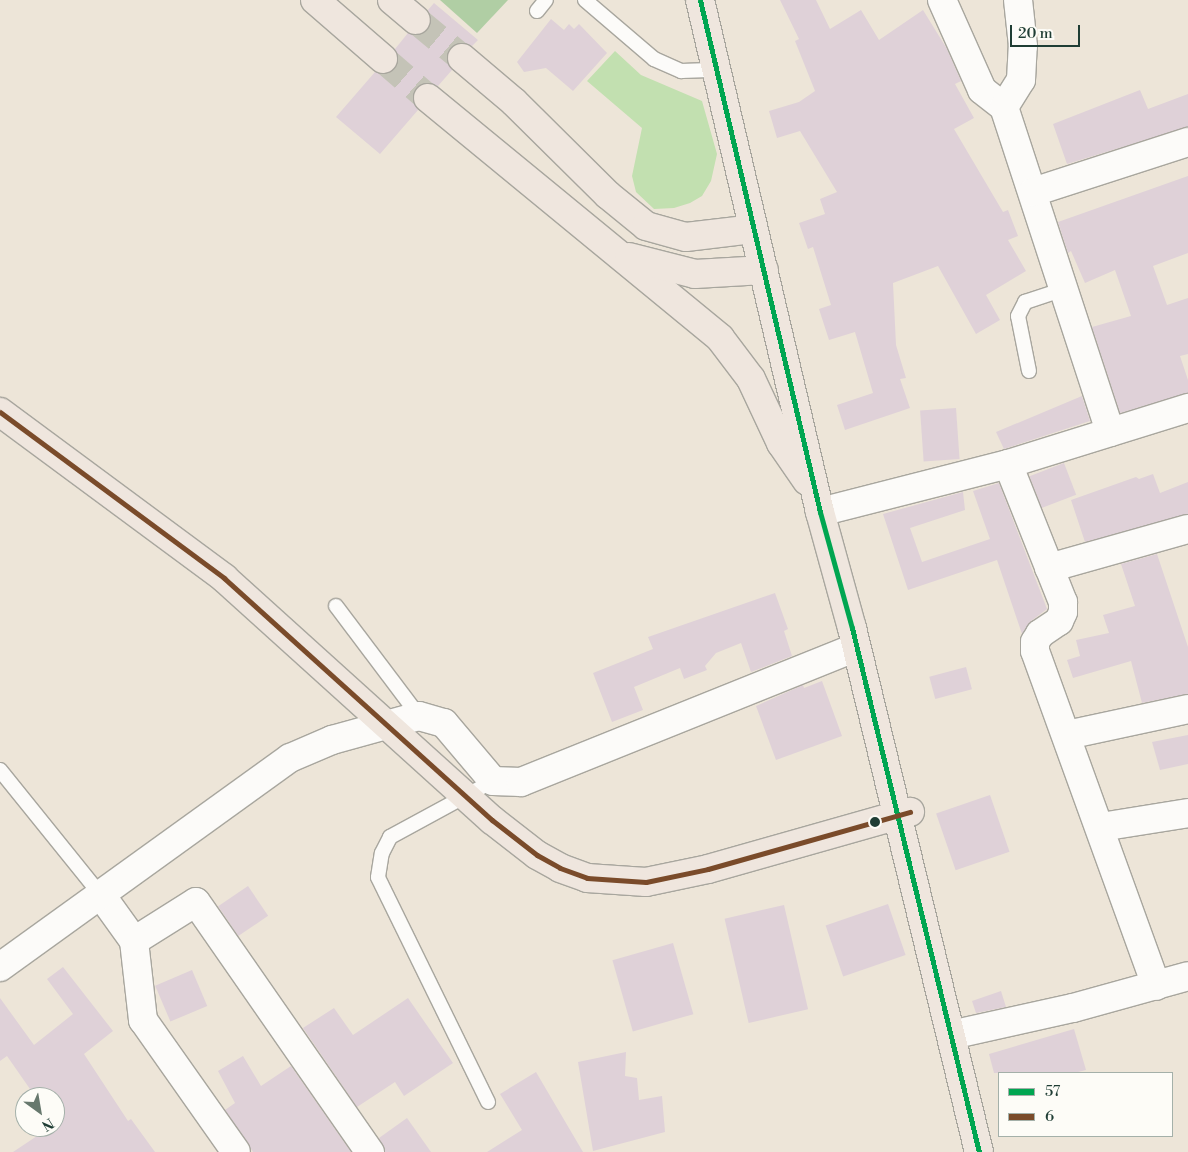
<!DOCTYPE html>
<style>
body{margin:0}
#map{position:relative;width:1188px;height:1152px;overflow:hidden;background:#ede5d8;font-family:"Libre Bodoni",serif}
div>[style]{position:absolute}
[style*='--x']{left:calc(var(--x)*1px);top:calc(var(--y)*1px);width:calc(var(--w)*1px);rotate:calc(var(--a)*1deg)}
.green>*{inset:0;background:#c2e0b0}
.forest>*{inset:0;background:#b0cea4}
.building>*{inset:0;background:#dfd1d8;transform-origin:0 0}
.highway-tunnel>*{height:28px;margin-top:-14px;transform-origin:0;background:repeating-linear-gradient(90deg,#c4c3b7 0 28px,transparent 0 42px)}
.roads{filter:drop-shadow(1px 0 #a8a69e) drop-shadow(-1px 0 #a8a69e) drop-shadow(0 1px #a8a69e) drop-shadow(0 -1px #a8a69e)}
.lane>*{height:14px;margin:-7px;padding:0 7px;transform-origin:7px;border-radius:7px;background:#fcfbf9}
.street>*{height:28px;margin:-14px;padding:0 14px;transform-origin:14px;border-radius:14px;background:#fcfbf9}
.primary>*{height:28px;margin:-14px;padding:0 14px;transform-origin:14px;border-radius:14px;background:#efe6de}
.highway>*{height:28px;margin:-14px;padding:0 14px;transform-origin:14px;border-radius:14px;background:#efe6de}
.bus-1>*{height:5px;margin:-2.5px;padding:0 2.5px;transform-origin:2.5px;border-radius:2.5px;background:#00a651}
.bus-2>*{height:5px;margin:-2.5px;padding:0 2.5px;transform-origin:2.5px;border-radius:2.5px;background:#7a4b2a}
.dots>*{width:14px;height:14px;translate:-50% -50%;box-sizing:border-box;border:2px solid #fdfcf7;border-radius:50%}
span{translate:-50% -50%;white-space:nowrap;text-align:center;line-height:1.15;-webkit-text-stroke:4.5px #fdfcf7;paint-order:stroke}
.legend{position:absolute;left:998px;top:1072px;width:175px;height:65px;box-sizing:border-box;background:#fdfcf7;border:1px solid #a4b0a9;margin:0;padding:6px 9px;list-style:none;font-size:15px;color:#1f3d34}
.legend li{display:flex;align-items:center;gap:10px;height:25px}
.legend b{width:25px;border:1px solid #a4b0a9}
.north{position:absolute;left:15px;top:1087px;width:50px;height:50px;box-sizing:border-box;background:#fdfcf7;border:1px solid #a4b0a9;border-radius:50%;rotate:148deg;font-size:14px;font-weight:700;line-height:20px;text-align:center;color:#1f3d34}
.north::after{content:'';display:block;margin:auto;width:18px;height:22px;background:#67786d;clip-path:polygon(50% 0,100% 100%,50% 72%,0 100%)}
.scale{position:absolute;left:1010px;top:25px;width:70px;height:22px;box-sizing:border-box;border:2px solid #1f3d34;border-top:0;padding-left:6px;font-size:15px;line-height:18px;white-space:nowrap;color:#1f3d34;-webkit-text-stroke:4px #fdfcf7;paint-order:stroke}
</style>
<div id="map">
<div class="green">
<div style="clip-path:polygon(615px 51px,641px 75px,702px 101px,717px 154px,711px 181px,702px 196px,690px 203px,674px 208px,654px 209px,636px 192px,632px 176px,642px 128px,587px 81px)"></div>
</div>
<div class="forest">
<div style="clip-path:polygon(440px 0,508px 0,477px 33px)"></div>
</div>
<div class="building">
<div style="clip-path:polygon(780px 0,816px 0,830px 29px,861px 10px,879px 40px,923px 10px,947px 49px,961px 81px,955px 84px,974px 118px,954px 129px,1003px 212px,1008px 210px,1018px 236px,1008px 240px,1026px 271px,986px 295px,1000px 320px,976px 334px,938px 266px,893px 283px,896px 345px,906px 378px,900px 379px,910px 408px,845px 430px,837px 405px,873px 393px,855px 332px,829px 340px,819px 309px,831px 305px,813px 247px,808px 249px,799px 223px,825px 214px,820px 199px,837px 192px,800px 131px,777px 138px,769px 111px,799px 102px,815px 91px,795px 41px,799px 39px)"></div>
<div style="clip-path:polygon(434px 3px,478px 40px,472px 46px,464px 43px,450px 48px,447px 56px,452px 70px,438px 86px,430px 83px,416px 88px,413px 96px,418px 110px,380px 154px,336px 117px,375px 72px,388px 74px,395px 69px,398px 61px,395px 49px,408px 33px,421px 35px,428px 30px,431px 22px,428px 10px)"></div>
<div style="clip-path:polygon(551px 19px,564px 30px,569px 24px,574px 29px,579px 24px,607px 53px,573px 91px,546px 68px,524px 72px,517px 62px)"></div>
<div style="clip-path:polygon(1140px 90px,1148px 109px,1188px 94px,1188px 127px,1067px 164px,1053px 124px)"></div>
<div style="clip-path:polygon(1188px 176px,1188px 253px,1153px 266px,1167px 305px,1188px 298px,1188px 354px,1180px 356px,1188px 380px,1188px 393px,1120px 413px,1092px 327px,1131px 316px,1115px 270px,1085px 283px,1071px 251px,1068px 253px,1058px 222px)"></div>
<div style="clip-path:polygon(1082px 396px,1090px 421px,1004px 449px,996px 432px)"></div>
<div style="left:956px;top:408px;width:51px;height:36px;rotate:86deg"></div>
<div style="left:1064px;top:463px;width:34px;height:37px;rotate:69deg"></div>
<div style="clip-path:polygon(1153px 474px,1160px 493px,1188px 482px,1188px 514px,1085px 542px,1071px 500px,1136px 477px,1139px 479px)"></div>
<div style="clip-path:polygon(999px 483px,1047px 609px,1031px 621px,1022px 634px,997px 560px,908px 590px,883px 514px,963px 492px,965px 510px,910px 528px,922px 562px,990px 539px,973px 491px)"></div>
<div style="clip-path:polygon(1157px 554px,1188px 647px,1188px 694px,1142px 703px,1131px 661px,1073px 678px,1067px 660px,1080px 656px,1076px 640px,1109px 633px,1103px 615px,1135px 606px,1121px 564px)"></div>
<div style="clip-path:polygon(775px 593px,788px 629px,784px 631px,792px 656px,751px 672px,741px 643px,716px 653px,705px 666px,707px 670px,684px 679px,680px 668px,634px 687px,643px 710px,612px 722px,593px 673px,653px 649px,648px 637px)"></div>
<div style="left:966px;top:667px;width:23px;height:38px;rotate:75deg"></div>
<div style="clip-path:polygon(822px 681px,842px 736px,776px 760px,756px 706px,803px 685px,804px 688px)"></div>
<div style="clip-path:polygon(1188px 735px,1188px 764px,1160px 770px,1152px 742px)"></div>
<div style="left:990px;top:795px;width:60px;height:57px;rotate:71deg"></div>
<div style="left:248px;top:886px;width:36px;height:36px;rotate:56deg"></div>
<div style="left:888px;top:904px;width:54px;height:66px;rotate:71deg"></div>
<div style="left:784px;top:905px;width:107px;height:61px;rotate:77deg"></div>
<div style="left:673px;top:943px;width:74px;height:63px;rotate:74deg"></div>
<div style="clip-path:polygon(63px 967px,113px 1031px,84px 1054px,128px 1121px,131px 1119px,155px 1152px,13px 1152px,43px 1132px,40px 1127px,55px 1127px,55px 1097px,25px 1099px,22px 1094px,30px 1089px,7px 1056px,0 1061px,0 998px,34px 1045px,73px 1014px,47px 979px)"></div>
<div style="left:192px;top:970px;width:39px;height:40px;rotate:67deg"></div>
<div style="clip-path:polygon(1001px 991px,1006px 1007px,976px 1013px,972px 1001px)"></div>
<div style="clip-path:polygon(408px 998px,453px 1063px,404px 1096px,395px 1082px,357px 1107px,303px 1028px,334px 1008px,353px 1035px)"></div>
<div style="clip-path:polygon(1074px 1029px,1086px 1070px,1074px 1073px,994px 1073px,989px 1054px)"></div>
<div style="clip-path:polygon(626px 1052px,625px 1076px,637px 1078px,639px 1100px,662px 1096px,665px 1132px,593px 1151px,578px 1062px)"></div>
<div style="clip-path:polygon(243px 1056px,261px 1086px,291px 1066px,351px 1152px,253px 1152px,225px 1110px,235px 1103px,218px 1071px)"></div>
<div style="clip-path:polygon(536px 1072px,583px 1152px,487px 1152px,522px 1130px,500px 1094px)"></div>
<div style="clip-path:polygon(407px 1118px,431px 1152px,385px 1152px,379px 1138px)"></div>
</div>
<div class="highway-tunnel">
<div style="--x:416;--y:20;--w:60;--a:39.6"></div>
<div style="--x:383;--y:59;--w:60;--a:40.9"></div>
</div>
<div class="roads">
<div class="lane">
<div style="--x:585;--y:0;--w:91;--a:40.5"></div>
<div style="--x:654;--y:59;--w:30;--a:24"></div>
<div style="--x:681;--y:71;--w:36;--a:-2"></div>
<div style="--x:537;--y:11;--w:14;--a:-51"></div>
<div style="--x:1029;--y:371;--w:56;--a:-101.3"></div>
<div style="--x:1018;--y:316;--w:16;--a:-63"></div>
<div style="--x:1025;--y:302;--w:41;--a:-18.4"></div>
<div style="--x:336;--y:606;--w:138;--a:53"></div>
<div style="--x:0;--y:770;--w:161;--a:51.1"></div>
<div style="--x:488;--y:1102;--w:250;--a:-116.1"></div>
<div style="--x:378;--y:877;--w:24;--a:-81"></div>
<div style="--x:382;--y:853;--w:18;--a:-63"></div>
<div style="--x:390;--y:837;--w:117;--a:-28.5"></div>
</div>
<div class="street">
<div style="--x:942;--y:0;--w:98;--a:66"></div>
<div style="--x:982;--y:90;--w:28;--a:38"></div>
<div style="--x:1004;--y:107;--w:342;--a:71.9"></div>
<div style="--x:1004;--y:107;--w:32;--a:-58"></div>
<div style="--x:1021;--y:80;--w:34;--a:-87"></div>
<div style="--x:1023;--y:46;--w:46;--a:-96.2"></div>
<div style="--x:1033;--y:192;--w:163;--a:-17.9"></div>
<div style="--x:1008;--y:464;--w:149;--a:68.3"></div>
<div style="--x:1063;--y:602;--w:10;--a:90"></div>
<div style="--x:1063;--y:612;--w:10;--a:114"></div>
<div style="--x:1059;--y:621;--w:23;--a:146"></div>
<div style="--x:1040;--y:634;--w:9;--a:122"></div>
<div style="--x:1035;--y:642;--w:9;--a:90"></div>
<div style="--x:1035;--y:651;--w:356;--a:70.1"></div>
<div style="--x:820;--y:512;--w:194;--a:-14.3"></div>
<div style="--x:1008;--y:464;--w:189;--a:-17.3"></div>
<div style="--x:1049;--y:568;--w:144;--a:-15.7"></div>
<div style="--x:1067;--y:735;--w:124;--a:-12.1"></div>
<div style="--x:1101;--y:827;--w:88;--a:-9.1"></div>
<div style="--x:101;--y:895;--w:57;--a:54.3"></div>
<div style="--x:134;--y:941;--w:80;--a:83.5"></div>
<div style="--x:143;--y:1020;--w:161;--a:54.8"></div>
<div style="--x:134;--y:941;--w:73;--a:-32.2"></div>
<div style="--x:196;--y:902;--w:305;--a:55.2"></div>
<div style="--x:0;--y:967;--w:357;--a:-35.8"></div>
<div style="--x:290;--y:758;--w:46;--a:-23.2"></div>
<div style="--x:332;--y:740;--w:90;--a:-15.4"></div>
<div style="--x:419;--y:716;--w:26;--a:16"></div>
<div style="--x:444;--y:723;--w:76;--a:49.8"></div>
<div style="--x:493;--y:781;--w:28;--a:2"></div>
<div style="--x:521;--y:782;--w:361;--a:-21.9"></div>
<div style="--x:951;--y:1035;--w:125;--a:-12.5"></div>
<div style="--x:1073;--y:1008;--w:119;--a:-15.5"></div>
</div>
<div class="primary">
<div style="--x:0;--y:412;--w:279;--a:36.5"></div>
<div style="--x:224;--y:578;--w:361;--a:42.1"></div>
<div style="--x:492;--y:820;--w:57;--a:37.9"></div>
<div style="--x:537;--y:855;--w:26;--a:29"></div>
<div style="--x:560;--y:868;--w:29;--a:20"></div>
<div style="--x:587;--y:878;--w:59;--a:3.9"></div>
<div style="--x:646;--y:882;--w:63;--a:-11.8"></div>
<div style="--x:708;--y:869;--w:210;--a:-15.8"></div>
</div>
<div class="highway">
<div style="--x:315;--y:0;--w:90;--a:40.9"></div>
<div style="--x:392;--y:0;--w:31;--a:40"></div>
<div style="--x:700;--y:0;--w:526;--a:76.81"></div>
<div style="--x:820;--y:512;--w:120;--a:74.6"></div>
<div style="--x:852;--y:628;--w:539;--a:76.38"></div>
<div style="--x:462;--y:58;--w:68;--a:40.2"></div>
<div style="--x:514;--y:102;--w:132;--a:44.7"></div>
<div style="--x:608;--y:195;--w:49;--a:39.2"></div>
<div style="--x:646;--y:226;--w:41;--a:15.4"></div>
<div style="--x:686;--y:237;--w:67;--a:-6.8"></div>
<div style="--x:428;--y:98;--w:378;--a:39.4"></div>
<div style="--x:720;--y:338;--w:51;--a:52.9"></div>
<div style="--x:751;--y:379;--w:71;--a:64.9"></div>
<div style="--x:781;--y:443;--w:46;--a:55.6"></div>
<div style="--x:629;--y:257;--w:68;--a:14.4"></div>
<div style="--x:695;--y:274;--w:69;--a:-3.3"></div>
</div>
</div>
<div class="bus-1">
<div style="--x:700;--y:0;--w:526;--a:76.81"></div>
<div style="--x:820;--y:512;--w:120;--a:74.6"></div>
<div style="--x:852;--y:628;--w:539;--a:76.38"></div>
</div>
<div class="bus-2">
<div style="--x:0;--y:412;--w:279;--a:36.5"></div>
<div style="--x:224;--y:578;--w:361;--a:42.1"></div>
<div style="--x:492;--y:820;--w:57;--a:37.9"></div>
<div style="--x:537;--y:855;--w:26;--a:29"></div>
<div style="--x:560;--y:868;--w:29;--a:20"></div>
<div style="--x:587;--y:878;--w:59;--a:3.9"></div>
<div style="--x:646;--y:882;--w:63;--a:-11.8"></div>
<div style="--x:708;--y:869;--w:210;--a:-15.8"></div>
</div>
<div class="dots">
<div style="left:875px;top:822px;background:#1f3d34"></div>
</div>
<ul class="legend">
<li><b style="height:6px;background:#00a651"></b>57</li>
<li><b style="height:6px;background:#7a4b2a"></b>6</li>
</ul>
<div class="north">N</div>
<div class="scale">20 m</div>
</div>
